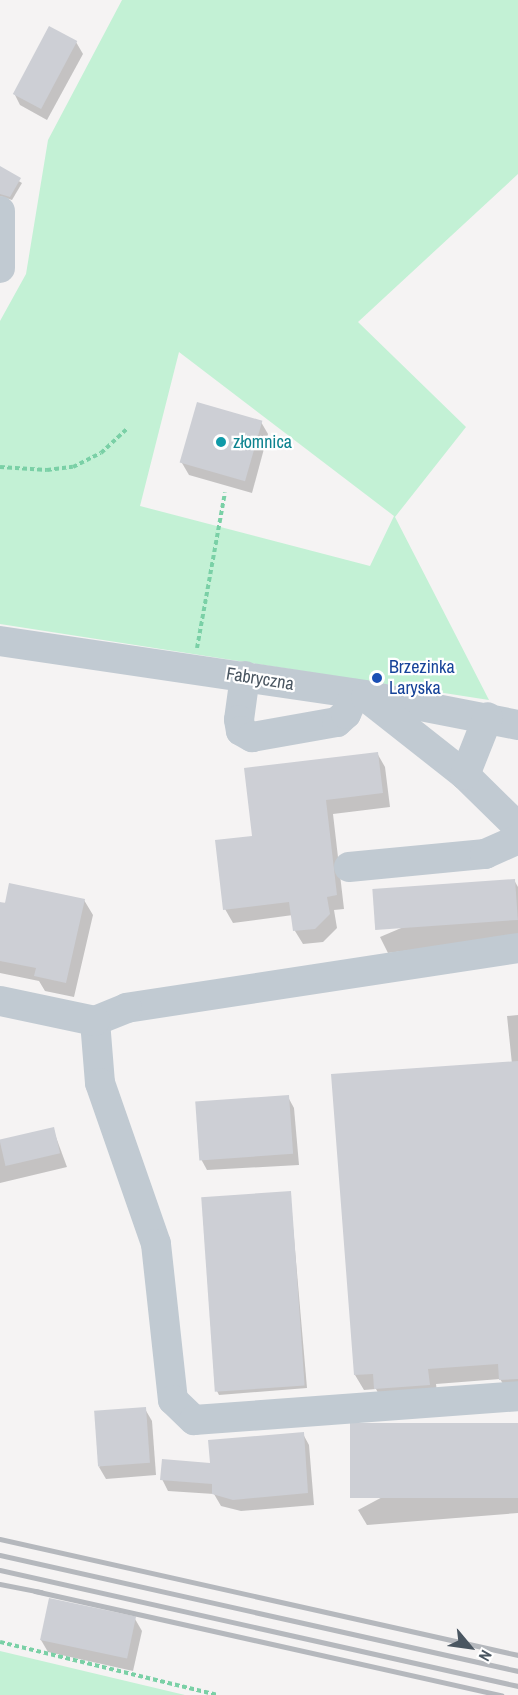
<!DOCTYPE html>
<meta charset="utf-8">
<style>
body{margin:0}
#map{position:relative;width:518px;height:1695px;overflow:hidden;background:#f5f3f3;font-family:"Archivo Narrow",sans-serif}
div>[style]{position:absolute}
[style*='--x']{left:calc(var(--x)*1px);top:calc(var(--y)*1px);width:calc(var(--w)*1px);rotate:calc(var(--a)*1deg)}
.green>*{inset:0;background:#c3f1d5}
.shadow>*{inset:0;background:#0003}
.building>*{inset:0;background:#cdcfd5;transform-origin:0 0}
.path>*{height:4px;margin-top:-2px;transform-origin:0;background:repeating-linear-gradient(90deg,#7ad0a6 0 4.5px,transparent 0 7.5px)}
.minor>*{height:30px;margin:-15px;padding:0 15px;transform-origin:15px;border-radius:15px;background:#c1cad2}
.rail>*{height:4.5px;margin:-2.25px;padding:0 2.25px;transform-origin:2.25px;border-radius:2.25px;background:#b5b8bd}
.dots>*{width:16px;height:16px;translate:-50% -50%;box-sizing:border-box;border:3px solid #fff;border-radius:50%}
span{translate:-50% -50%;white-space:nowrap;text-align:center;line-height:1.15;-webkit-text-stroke:4.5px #fff;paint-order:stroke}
.culture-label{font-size:18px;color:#0d838f}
.left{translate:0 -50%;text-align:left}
.transit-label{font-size:18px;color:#164399}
.street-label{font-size:18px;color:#4a5661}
.north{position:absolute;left:440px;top:1617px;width:60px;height:60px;-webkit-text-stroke:4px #fff;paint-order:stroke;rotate:119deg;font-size:16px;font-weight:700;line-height:24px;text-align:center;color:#4a5661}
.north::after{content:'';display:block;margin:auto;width:21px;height:27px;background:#4a5661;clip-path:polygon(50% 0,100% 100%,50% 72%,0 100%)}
</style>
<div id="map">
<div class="green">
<div style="clip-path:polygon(evenodd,122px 0,518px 0,518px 174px,358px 322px,466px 427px,395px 517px,489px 700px,0 624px,0 321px,26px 274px,48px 140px,122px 0,179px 352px,394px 516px,370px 566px,140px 506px,179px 352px)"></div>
<div style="clip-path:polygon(0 1651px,185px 1695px,0 1695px)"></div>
</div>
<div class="shadow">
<div style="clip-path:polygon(76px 42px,83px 54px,47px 120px,20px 105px,14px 93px)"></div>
<div style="clip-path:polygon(0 170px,22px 183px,12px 200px,0 196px)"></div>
<div style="clip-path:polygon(261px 422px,268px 434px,252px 493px,189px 475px,182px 463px)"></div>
<div style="clip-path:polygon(377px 753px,385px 767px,390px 807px,333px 814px,344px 909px,334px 910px,337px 928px,323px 942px,303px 944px,295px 931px,293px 915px,233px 923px,225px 909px,254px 837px)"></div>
<div style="clip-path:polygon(514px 880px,518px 887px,518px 936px,388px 953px,380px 937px)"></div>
<div style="clip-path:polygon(84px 900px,93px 915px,74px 997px,45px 991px,39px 981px,0 973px,0 903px)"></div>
<div style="clip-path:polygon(518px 1015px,518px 1394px,510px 1395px,500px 1379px,436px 1384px,438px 1400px,384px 1404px,376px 1389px,364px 1390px,355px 1375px,512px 1064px,507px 1016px)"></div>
<div style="clip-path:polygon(288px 1097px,294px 1108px,299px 1165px,207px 1170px,201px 1159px,197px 1105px)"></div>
<div style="clip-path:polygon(53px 1129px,67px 1167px,0 1183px,0 1141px)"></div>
<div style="clip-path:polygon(290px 1192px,307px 1388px,219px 1395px,217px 1391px)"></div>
<div style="clip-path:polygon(145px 1409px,152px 1421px,156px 1475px,106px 1479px,99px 1467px)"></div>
<div style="clip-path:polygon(518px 1425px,518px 1513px,367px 1525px,358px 1510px)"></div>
<div style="clip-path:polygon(303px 1434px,309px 1445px,314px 1505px,241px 1511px,221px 1506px,214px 1494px,168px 1491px,162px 1479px)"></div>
<div style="clip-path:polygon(135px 1619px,142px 1631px,133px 1671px,48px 1652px,41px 1640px)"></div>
</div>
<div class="building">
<div style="left:49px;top:26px;width:32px;height:77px;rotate:28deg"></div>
<div style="clip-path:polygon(0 166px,21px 178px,10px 197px,0 194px)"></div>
<div style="left:197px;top:402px;width:68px;height:63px;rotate:16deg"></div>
<div style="clip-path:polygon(378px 752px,383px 793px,326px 800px,337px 895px,327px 897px,330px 914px,315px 929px,293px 931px,289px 902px,223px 910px,215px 840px,252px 836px,244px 768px)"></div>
<div style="left:515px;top:879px;width:41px;height:143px;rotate:86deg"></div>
<div style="clip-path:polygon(9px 883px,85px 899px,66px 983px,34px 976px,36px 968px,0 961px,0 902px,5px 903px)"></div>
<div style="clip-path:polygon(518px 1061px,518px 1379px,499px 1380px,498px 1364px,428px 1369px,430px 1385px,374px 1389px,373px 1374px,354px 1375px,331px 1074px)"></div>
<div style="left:289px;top:1095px;width:59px;height:94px;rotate:86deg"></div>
<div style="left:54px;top:1127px;width:27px;height:56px;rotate:77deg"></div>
<div style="left:291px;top:1191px;width:195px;height:90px;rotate:86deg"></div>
<div style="left:146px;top:1407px;width:56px;height:52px;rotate:86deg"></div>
<div style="left:518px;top:1423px;width:75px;height:168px;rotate:90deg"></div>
<div style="clip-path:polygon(304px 1432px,308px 1493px,233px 1500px,212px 1494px,212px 1484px,160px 1480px,162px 1459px,210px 1463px,208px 1440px)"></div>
<div style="left:49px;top:1598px;width:89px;height:43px;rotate:12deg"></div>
</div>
<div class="path">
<div style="--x:0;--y:467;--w:47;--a:3.7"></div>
<div style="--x:47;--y:470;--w:26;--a:-7"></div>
<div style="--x:73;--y:467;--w:31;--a:-27"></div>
<div style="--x:101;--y:453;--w:35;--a:-43"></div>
<div style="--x:197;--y:648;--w:158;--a:-79.8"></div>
<div style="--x:0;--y:1642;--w:223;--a:13.7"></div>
</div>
<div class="minor">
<div style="--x:0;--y:211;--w:57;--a:90"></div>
<div style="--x:0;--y:641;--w:368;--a:8.4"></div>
<div style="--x:364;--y:695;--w:157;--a:11"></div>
<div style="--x:245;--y:676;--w:44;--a:97.8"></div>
<div style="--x:239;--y:720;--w:11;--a:80"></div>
<div style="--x:241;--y:731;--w:13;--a:29"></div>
<div style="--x:252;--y:737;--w:86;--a:-10"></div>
<div style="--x:337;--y:722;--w:12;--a:-42"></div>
<div style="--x:346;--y:714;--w:22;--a:-66"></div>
<div style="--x:366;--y:697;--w:126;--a:38.2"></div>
<div style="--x:465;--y:775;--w:74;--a:44.5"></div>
<div style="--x:465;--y:775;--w:62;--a:-68.4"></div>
<div style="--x:349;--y:867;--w:137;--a:-5.5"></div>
<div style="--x:485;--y:854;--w:36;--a:-24"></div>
<div style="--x:518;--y:948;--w:396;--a:171.3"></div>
<div style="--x:127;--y:1008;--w:35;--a:158"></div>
<div style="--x:95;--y:1021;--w:62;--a:85.4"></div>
<div style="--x:100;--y:1083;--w:170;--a:70.8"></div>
<div style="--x:156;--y:1244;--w:157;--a:83.8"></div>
<div style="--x:173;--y:1400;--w:29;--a:44"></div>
<div style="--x:194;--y:1420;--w:325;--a:-4.2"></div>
<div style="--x:0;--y:1001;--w:97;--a:11.9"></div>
</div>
<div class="rail">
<div style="--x:0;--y:1539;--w:531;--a:12.62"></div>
<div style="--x:0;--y:1555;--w:531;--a:12.62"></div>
<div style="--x:0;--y:1570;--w:531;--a:12.62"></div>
<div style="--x:0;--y:1584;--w:42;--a:11"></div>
<div style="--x:35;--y:1591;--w:478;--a:12.6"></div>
</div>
<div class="dots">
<div style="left:221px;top:442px;background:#0f9aa8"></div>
<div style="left:377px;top:678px;background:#1a4fb4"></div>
</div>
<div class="culture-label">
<span class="left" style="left:233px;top:442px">złomnica</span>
</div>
<div class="transit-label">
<span class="left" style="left:389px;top:678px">Brzezinka<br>Laryska</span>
</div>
<div class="street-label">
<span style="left:260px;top:679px;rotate:9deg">Fabryczna</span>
</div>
<div class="north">N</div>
</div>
